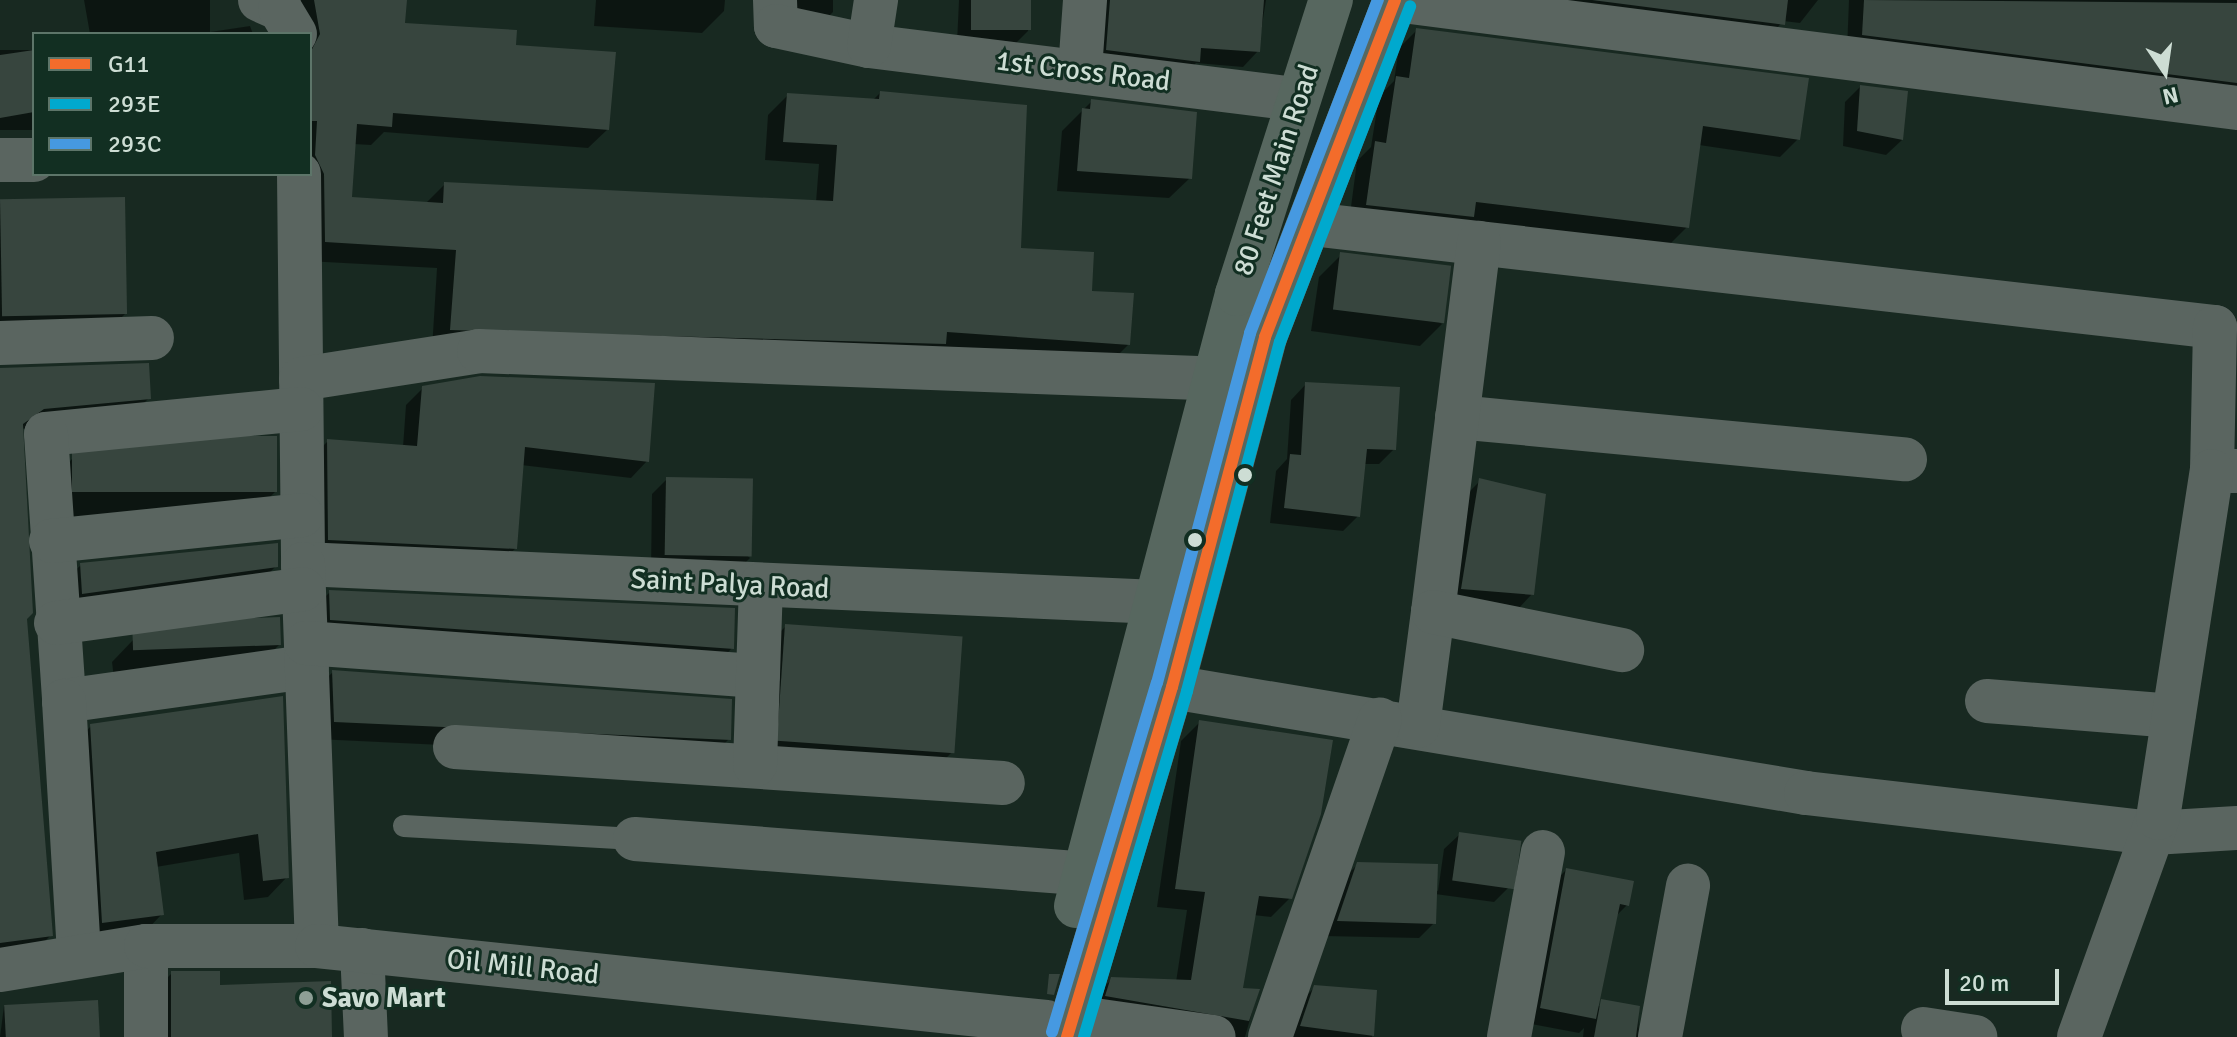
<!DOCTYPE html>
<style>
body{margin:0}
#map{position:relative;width:2237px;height:1037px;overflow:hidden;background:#182921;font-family:Signika,sans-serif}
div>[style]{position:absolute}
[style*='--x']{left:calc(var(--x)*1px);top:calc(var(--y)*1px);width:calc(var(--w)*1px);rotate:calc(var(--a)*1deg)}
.shadow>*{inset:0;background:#0007;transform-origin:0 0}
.building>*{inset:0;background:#37453e;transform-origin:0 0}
.service>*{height:22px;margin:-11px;padding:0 11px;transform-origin:11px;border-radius:11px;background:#5a6560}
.minor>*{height:44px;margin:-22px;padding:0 22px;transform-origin:22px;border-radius:22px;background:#5a6560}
.tertiary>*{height:44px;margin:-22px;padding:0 22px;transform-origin:22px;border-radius:22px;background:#5a6560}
.primary>*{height:44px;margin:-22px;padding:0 22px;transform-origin:22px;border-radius:22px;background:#57675f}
.bus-1>*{height:12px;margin:-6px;padding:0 6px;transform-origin:6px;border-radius:6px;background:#f36c2b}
.bus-2>*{height:12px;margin:-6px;padding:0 6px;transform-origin:6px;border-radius:6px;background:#00a9ce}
.bus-3>*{height:12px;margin:-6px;padding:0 6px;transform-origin:6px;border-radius:6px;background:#4699e1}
.dots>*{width:22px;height:22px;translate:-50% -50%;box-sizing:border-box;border:4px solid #122f22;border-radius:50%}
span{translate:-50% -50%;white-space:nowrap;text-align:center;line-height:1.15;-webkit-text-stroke:6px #122f22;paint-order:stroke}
.street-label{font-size:28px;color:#cdddd4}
.poi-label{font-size:28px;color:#cdddd4;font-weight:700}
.left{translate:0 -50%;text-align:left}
.legend{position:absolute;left:32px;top:32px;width:280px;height:144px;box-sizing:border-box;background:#122f22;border:2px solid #5d7569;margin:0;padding:10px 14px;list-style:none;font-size:24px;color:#cdddd4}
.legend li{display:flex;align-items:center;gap:16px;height:40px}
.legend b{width:40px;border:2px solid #5d7569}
.north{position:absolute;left:2125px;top:32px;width:80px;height:80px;-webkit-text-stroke:6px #122f22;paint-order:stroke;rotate:167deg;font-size:22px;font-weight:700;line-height:32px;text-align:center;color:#cdddd4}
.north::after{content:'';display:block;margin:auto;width:28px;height:36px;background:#cdddd4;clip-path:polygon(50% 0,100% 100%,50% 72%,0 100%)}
.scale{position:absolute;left:1945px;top:969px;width:114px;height:36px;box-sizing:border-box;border:4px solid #cdddd4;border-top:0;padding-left:10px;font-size:24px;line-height:28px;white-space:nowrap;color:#cdddd4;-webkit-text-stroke:6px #122f22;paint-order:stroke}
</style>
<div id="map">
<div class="shadow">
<div style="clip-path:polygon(84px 0,210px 0,210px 32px,250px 26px,253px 34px,90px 34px)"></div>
<div style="clip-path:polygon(297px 0,405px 0,403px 25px,514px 47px,608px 129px,588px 148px,384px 132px,371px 145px,353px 144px,350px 198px,425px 204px,445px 184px,816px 202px,819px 164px,765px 160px,768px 115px,788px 95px,872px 101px,880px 93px,1019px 250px,1089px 292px,1128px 345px,1109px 364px,432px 349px,437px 268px,306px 261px,310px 34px)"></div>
<div style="clip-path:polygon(596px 0,725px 0,724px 11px,702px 33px,594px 26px)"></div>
<div style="clip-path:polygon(784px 0,833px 0,833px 12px,818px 27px)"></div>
<div style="clip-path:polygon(959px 0,1031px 0,1028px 31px,1014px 45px,957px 43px)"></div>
<div style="clip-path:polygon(1083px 0,1266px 0,1258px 51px,1243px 67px,1196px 63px,1183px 76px,1092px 65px)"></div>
<div style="clip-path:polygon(1452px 0,1818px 0,1800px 23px,1783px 21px,1767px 40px)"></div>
<div style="clip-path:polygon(1849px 0,2237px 0,2237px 107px,1847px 50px)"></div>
<div style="clip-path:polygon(1417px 30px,1798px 139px,1780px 157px,1699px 145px,1687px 227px,1669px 245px,1349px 222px,1357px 161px,1371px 147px,1379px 96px,1394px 81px,1399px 48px)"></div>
<div style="left:34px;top:50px;width:80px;height:35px;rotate:90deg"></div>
<div style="clip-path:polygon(1860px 87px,1902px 140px,1886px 155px,1843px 146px,1845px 102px)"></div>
<div style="clip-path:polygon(1092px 101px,1190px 178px,1169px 198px,1057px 191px,1062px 131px)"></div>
<div style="clip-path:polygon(0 203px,126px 313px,105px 334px,0 337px)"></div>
<div style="clip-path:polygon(1341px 255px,1442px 324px,1420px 346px,1311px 331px,1319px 277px)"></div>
<div style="clip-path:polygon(0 370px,149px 398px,128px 419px,21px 429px,25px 619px,51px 935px,30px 956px,0 960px)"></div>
<div style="clip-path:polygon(1306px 384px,1394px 449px,1379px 464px,1364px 464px,1358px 516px,1343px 531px,1270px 523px,1276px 471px,1287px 459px,1291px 400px)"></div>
<div style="clip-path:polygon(423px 388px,647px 461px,631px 478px,521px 465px,516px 548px,499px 564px,312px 556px,311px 458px,328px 441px,403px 447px,406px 405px)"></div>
<div style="clip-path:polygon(73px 458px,275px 492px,253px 514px,55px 534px,51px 481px)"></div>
<div style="clip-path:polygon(667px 479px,750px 558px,735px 573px,651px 570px,652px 494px)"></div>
<div style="clip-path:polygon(1480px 481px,1532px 594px,1517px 610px,1447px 603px,1465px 496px)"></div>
<div style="clip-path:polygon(81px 565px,276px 566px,256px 587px,62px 613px,60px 585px)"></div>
<div style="clip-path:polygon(330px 592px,732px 648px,715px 666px,314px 636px,313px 609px)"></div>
<div style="clip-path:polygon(785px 627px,953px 751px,925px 780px,754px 769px,757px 655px)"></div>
<div style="clip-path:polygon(134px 639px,279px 645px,257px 667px,115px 687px,112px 662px)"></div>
<div style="clip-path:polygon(333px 672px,729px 739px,710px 758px,316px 739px,314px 690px)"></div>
<div style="clip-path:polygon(281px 698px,287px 877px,268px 897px,244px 900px,239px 853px,156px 867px,162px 914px,143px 934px,83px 942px,72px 746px,91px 726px)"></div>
<div style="clip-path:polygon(1200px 722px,1290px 898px,1271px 917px,1253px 915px,1240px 990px,1258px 991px,1245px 1037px,1207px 1037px,1093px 998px,1112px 979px,1176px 982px,1187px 910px,1157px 907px,1181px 741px)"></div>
<div style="clip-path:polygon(1460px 834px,1509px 887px,1494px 902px,1435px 894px,1434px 923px,1419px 938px,1323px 936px,1342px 880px,1358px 864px,1438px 891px,1444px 849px)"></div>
<div style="clip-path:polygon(1566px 870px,1627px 905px,1615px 917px,1597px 1006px,1638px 1008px,1639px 1037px,1583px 1037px,1584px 1028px,1579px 1033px,1526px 1023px,1551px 885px)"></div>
<div style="clip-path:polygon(172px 973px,218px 987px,330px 1037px,155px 1037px,155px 990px)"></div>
<div style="clip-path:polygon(1315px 987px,1375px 992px,1372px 1037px,1286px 1037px,1296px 1006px)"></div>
<div style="clip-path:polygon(4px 1006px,98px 1037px,0 1037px)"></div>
</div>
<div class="building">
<div style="clip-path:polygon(314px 0,407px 0,405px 23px,517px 30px,516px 45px,616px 52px,609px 130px,393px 113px,392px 127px,357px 124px,352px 197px,443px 203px,444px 182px,833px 201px,837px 145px,783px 142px,787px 93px,879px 99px,880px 91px,1027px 105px,1021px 248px,1094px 252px,1092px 291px,1134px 293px,1130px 345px,947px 332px,946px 344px,450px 330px,456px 250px,325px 242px,324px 174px,315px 155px,317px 121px,310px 121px,310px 53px,320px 34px)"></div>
<div style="left:971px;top:0;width:60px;height:30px"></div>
<div style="clip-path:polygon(1110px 0,1264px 0,1260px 52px,1201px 48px,1200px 62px,1106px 50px)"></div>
<div style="clip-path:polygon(1592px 0,1788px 0,1785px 25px)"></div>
<div style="clip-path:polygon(1864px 0,2237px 3px,2237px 83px,1862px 35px)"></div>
<div style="clip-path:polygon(1416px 28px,1809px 78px,1800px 140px,1703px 126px,1689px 228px,1476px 202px,1474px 217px,1366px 205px,1375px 141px,1386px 143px,1396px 76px,1409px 78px)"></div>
<div style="clip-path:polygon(34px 50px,34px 112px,0 118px,0 55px)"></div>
<div style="clip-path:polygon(1860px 85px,1908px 91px,1903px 140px,1857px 131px)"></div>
<div style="clip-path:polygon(1091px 99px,1197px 112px,1192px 179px,1077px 171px,1082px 108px,1090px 109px)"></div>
<div style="left:125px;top:197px;width:117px;height:125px;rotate:89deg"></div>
<div style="left:1340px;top:252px;width:112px;height:58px;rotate:7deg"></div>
<div style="clip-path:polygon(149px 363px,151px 399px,44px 409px,23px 424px,33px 613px,27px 619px,53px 936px,0 943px,0 368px)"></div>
<div style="clip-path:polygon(480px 376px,655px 383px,649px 462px,525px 447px,517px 549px,328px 540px,327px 439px,417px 446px,422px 386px)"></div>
<div style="clip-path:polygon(1305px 382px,1400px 387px,1396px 450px,1367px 449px,1360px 517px,1284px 508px,1290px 454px,1301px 455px)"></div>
<div style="left:277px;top:436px;width:56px;height:205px;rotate:90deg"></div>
<div style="left:666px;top:477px;width:87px;height:78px;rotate:1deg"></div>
<div style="clip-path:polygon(1479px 478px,1546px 494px,1534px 595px,1461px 589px)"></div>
<div style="clip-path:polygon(278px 543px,278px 567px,82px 594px,80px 563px)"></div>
<div style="clip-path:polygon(329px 590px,735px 608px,734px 649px,330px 620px)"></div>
<div style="left:280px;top:617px;width:28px;height:148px;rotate:88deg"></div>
<div style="left:785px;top:624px;width:178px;height:117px;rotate:4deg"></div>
<div style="clip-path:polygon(332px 670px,732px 699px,731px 740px,334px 722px)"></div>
<div style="clip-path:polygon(283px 696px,289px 878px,263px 881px,258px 834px,156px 852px,164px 915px,102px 923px,90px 724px)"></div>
<div style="clip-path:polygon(1199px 720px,1333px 740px,1321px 814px,1292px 899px,1259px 896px,1243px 988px,1260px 989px,1249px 1021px,1105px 996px,1111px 977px,1191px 980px,1205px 892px,1175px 889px)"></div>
<div style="left:1459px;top:832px;width:63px;height:49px;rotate:8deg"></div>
<div style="clip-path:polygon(1357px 862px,1438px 864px,1436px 924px,1337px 921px)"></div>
<div style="clip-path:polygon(1566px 868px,1634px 881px,1629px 906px,1620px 904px,1596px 1019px,1540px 1008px)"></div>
<div style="clip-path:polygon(171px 971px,220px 971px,220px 985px,331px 981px,332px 1037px,171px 1037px)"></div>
<div style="clip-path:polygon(1049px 974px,1060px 974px,1054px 995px,1047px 994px)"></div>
<div style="clip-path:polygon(1314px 985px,1377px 990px,1374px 1036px,1300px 1026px)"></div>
<div style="clip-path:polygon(1601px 999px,1640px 1006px,1636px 1037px,1594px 1037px)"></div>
<div style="left:98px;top:1000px;width:37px;height:94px;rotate:87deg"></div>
</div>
<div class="service">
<div style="--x:404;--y:826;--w:231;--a:3.2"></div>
</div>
<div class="minor">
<div style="--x:260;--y:0;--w:22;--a:24"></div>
<div style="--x:280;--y:9;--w:29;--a:59"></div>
<div style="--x:775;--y:0;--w:26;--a:88"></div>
<div style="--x:776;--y:26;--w:95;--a:12.1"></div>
<div style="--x:869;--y:46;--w:431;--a:7.1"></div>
<div style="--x:1395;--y:0;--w:849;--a:7.31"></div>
<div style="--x:869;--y:46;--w:47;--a:-81.3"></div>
<div style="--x:1080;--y:70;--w:70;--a:-85.9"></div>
<div style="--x:0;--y:160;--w:34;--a:0"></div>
<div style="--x:299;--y:174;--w:390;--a:89.4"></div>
<div style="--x:303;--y:564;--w:855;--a:2.55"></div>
<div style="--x:1311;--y:224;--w:910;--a:6.5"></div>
<div style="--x:2215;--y:327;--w:144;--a:91.2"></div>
<div style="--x:2212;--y:471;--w:25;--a:0"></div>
<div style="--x:0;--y:343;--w:152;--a:-1.9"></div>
<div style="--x:301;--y:379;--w:180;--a:-8.9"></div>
<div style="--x:479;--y:351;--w:774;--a:2.15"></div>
<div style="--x:301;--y:409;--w:256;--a:174.4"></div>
<div style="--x:46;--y:434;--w:268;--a:86.1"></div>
<div style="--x:64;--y:701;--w:245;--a:-8"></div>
<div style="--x:1457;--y:417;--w:450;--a:5.4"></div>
<div style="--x:51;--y:541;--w:252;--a:-5.9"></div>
<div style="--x:303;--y:564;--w:382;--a:87.9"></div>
<div style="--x:1433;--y:612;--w:372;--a:-82.9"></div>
<div style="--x:56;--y:623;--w:249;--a:-7.8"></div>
<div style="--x:306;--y:643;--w:453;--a:4.2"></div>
<div style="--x:1172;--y:687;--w:643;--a:9.49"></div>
<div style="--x:1806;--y:793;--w:349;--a:6.6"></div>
<div style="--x:2153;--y:833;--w:84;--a:-3.4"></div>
<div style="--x:64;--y:701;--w:256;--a:86.6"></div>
<div style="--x:1987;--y:701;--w:187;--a:4.6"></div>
<div style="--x:1418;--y:726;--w:115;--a:-82.5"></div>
<div style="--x:1433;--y:612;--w:193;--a:11.4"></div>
<div style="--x:455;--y:747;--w:549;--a:3.76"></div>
<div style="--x:755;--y:765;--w:180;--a:-88.1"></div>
<div style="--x:635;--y:839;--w:451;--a:4.4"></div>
<div style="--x:146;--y:946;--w:91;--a:90"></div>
<div style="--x:362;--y:950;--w:87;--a:87.4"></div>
<div style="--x:1073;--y:1017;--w:142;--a:8.1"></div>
<div style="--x:1923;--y:1029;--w:53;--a:8.7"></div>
<div style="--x:1270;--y:1037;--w:336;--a:-70.9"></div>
<div style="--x:1509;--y:1037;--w:188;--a:-79.6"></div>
<div style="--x:1660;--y:1037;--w:154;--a:-79.5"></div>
<div style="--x:2079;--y:1037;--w:233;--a:-70.2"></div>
<div style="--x:2158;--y:818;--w:351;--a:-81.2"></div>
</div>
<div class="tertiary">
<div style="--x:0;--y:970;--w:148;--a:-9.3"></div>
<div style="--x:146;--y:946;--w:171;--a:0"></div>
<div style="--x:317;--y:946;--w:733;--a:5.95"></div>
</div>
<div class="primary">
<div style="--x:1076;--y:906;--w:633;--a:-75.26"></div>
<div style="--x:1237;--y:294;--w:309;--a:-72.3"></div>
<div style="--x:1067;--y:1037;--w:365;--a:-73.3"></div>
<div style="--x:1172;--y:687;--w:362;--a:-75.1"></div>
<div style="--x:1265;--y:337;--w:361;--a:-68.9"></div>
</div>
<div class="bus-1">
<div style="--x:1067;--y:1037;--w:365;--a:-73.3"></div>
<div style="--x:1172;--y:687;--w:362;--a:-75.1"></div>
<div style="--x:1265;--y:337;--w:361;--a:-68.9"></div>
</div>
<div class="bus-2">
<div style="--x:1084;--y:1037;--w:361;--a:-73.4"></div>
<div style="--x:1187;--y:691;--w:361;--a:-75.1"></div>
<div style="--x:1280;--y:342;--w:360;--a:-68.8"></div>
</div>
<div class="bus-3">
<div style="--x:1052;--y:1032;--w:364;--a:-73.3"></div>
<div style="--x:1157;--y:683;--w:362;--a:-75.1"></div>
<div style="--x:1250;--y:333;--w:357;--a:-69"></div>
</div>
<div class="dots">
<div style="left:1245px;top:475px;background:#cdddd4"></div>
<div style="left:1195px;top:540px;background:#cdddd4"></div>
<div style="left:306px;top:998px;background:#8e9e95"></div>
</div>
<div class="street-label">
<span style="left:1083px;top:71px;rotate:7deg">1st Cross Road</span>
<span style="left:1276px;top:170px;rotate:-72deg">80 Feet Main Road</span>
<span style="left:730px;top:584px;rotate:3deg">Saint Palya Road</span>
<span style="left:523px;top:967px;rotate:6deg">Oil Mill Road</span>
</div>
<div class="poi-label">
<span class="left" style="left:322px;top:998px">Savo Mart</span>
</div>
<ul class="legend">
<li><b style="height:10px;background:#f36c2b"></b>G11</li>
<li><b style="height:10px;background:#00a9ce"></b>293E</li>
<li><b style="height:10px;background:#4699e1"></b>293C</li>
</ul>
<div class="north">N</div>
<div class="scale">20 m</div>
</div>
